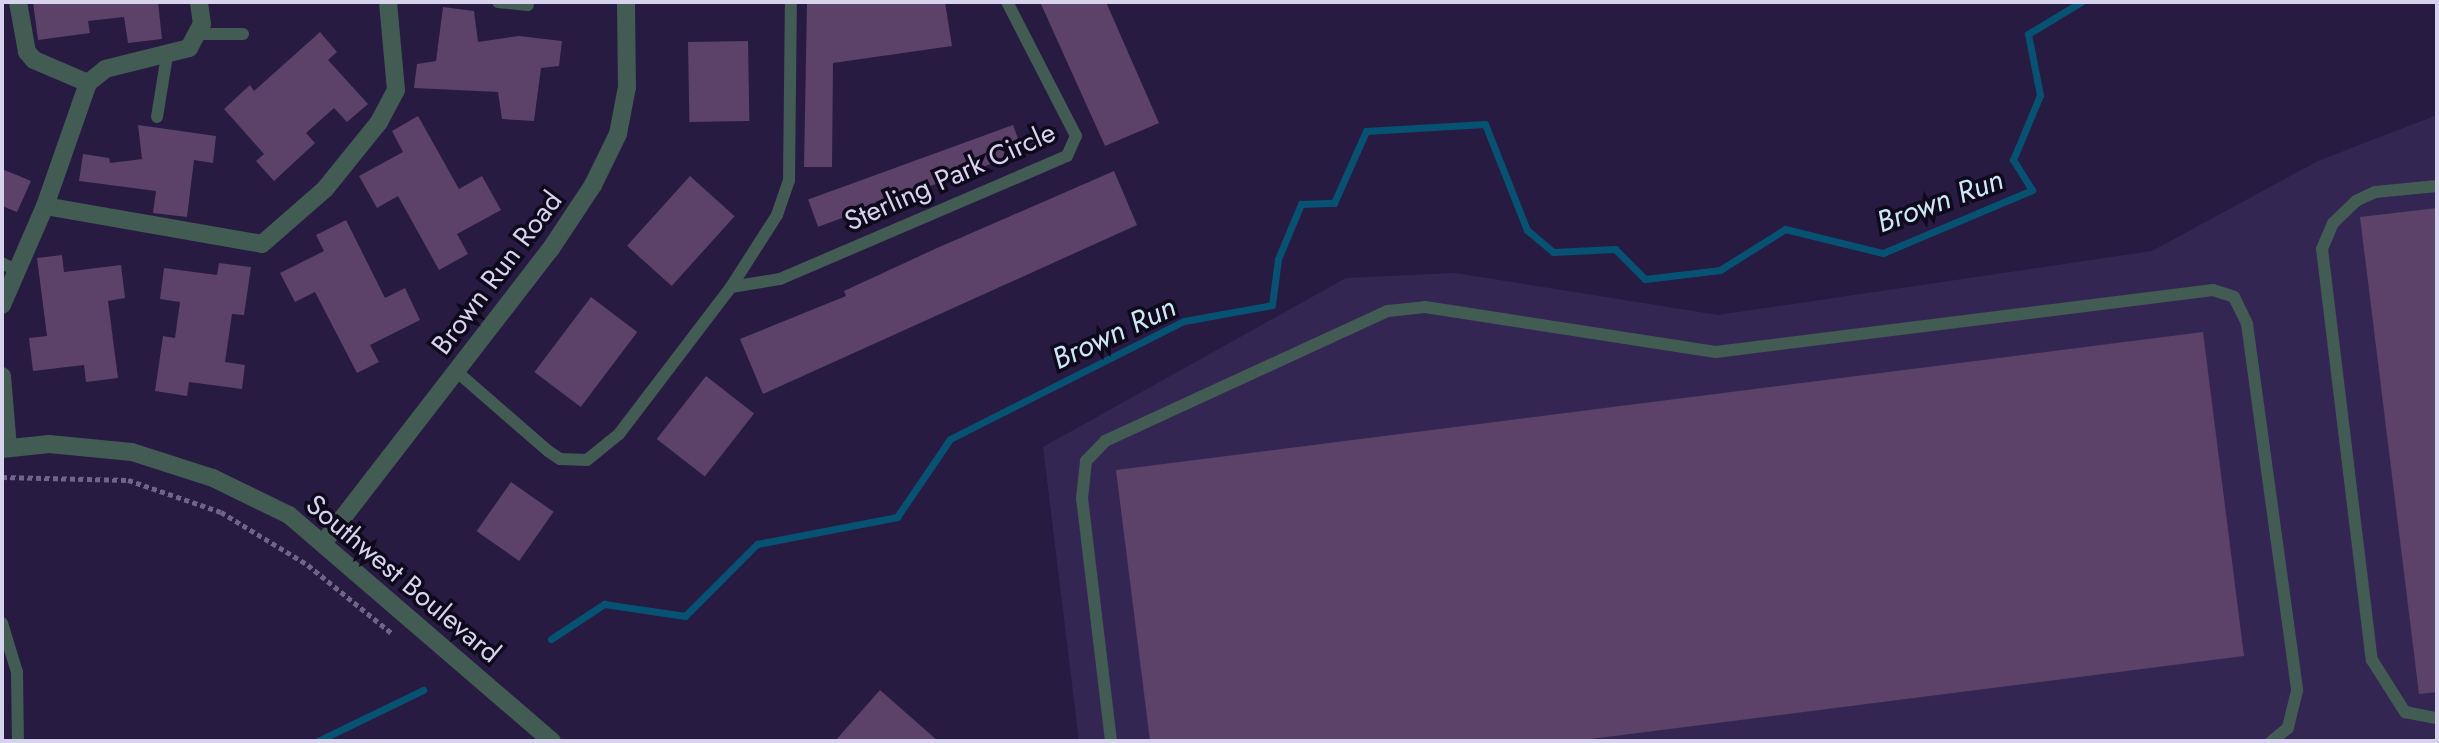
<!DOCTYPE html>
<style>
body{margin:0}
#map{position:relative;width:2439px;height:743px;overflow:hidden;background:#271b42;font-family:Jost,sans-serif}
div>[style]{position:absolute}
[style*='--x']{left:calc(var(--x)*1px);top:calc(var(--y)*1px);width:calc(var(--w)*1px);rotate:calc(var(--a)*1deg)}
.built>*{inset:0;background:#342652}
.stream>*{height:7px;margin:-3.5px;padding:0 3.5px;transform-origin:3.5px;border-radius:3.5px;background:#055273}
.building>*{inset:0;background:#5c4168;transform-origin:0 0}
.path>*{height:4.5px;margin-top:-2.25px;transform-origin:0;background:repeating-linear-gradient(90deg,#6f6587 0 5px,transparent 0 8.5px)}
.service>*{height:12px;margin:-6px;padding:0 6px;transform-origin:6px;border-radius:6px;background:#425b53}
.minor>*{height:18px;margin:-9px;padding:0 9px;transform-origin:9px;border-radius:9px;background:#425b53}
.tertiary>*{height:18px;margin:-9px;padding:0 9px;transform-origin:9px;border-radius:9px;background:#425b53}
span{translate:-50% -50%;white-space:nowrap;text-align:center;line-height:1.15;-webkit-text-stroke:7px #0e0a1b;paint-order:stroke}
.street-label{font-size:28px;color:#d8d3ed}
.water-label{font-size:30px;color:#cce6f6;font-style:italic}
.frame{position:absolute;inset:0;border:4px solid #d8d3ed;pointer-events:none}
</style>
<div id="map">
<div class="built">
<div style="clip-path:polygon(2437px 115px,2437px 741px,1079px 741px,1043px 447px,1346px 278px,1455px 273px,1718px 315px,2152px 251px,2318px 161px)"></div>
</div>
<div class="stream">
<div style="--x:551;--y:639;--w:64;--a:-33.4"></div>
<div style="--x:604;--y:604;--w:82;--a:8.4"></div>
<div style="--x:685;--y:616;--w:102;--a:-45"></div>
<div style="--x:757;--y:544;--w:143;--a:-10.9"></div>
<div style="--x:897;--y:517;--w:94;--a:-55.8"></div>
<div style="--x:950;--y:439;--w:262;--a:-26.8"></div>
<div style="--x:1184;--y:321;--w:89;--a:-10.3"></div>
<div style="--x:1272;--y:305;--w:46;--a:-82.6"></div>
<div style="--x:1278;--y:259;--w:60;--a:-67.3"></div>
<div style="--x:1301;--y:204;--w:33;--a:-2"></div>
<div style="--x:1334;--y:203;--w:79;--a:-66"></div>
<div style="--x:1366;--y:131;--w:119;--a:-3.4"></div>
<div style="--x:1485;--y:124;--w:114;--a:68.4"></div>
<div style="--x:1527;--y:230;--w:34;--a:40"></div>
<div style="--x:1553;--y:252;--w:62;--a:-2.8"></div>
<div style="--x:1615;--y:249;--w:42;--a:45"></div>
<div style="--x:1645;--y:279;--w:76;--a:-6.8"></div>
<div style="--x:1720;--y:270;--w:77;--a:-32.2"></div>
<div style="--x:1785;--y:229;--w:101;--a:13.8"></div>
<div style="--x:1883;--y:253;--w:162;--a:-22.9"></div>
<div style="--x:2032;--y:190;--w:36;--a:-122"></div>
<div style="--x:2013;--y:160;--w:70;--a:-67.4"></div>
<div style="--x:2040;--y:95;--w:62;--a:-101.1"></div>
<div style="--x:2028;--y:34;--w:62;--a:-31.1"></div>
<div style="--x:318;--y:741;--w:117;--a:-25.9"></div>
</div>
<div class="building">
<div style="clip-path:polygon(33px 2px,158px 2px,162px 39px,128px 43px,124px 17px,88px 21px,90px 33px,38px 40px)"></div>
<div style="clip-path:polygon(807px 2px,945px 2px,952px 46px,833px 63px,832px 167px,804px 167px)"></div>
<div style="clip-path:polygon(1040px 2px,1106px 2px,1159px 123px,1105px 146px)"></div>
<div style="clip-path:polygon(443px 7px,474px 11px,478px 42px,519px 36px,562px 41px,559px 66px,541px 68px,534px 121px,502px 119px,498px 92px,414px 88px,417px 64px,436px 61px)"></div>
<div style="clip-path:polygon(320px 32px,337px 52px,328px 60px,368px 104px,347px 122px,334px 108px,306px 133px,315px 143px,274px 181px,256px 161px,264px 154px,224px 109px,250px 85px,254px 91px)"></div>
<div style="left:748px;top:41px;width:80px;height:60px;rotate:89deg"></div>
<div style="clip-path:polygon(418px 116px,459px 189px,482px 176px,501px 210px,457px 234px,468px 254px,439px 270px,398px 196px,377px 208px,359px 176px,403px 152px,392px 131px)"></div>
<div style="clip-path:polygon(138px 125px,216px 136px,213px 163px,194px 160px,187px 217px,153px 213px,156px 191px,79px 181px,83px 154px,109px 158px,110px 163px,142px 159px)"></div>
<div style="left:1013px;top:125px;width:29px;height:218px;rotate:70deg"></div>
<div style="clip-path:polygon(2px 169px,31px 181px,17px 212px,2px 206px)"></div>
<div style="clip-path:polygon(1114px 171px,1137px 225px,763px 394px,740px 339px,846px 296px,844px 291px,937px 248px)"></div>
<div style="left:690px;top:176px;width:60px;height:94px;rotate:42deg"></div>
<div style="clip-path:polygon(2437px 208px,2437px 692px,2419px 694px,2360px 217px)"></div>
<div style="clip-path:polygon(346px 220px,385px 298px,405px 288px,420px 320px,370px 345px,379px 362px,357px 373px,315px 292px,295px 302px,280px 273px,324px 251px,316px 235px)"></div>
<div style="clip-path:polygon(62px 255px,64px 272px,121px 265px,125px 298px,108px 301px,118px 378px,86px 382px,84px 365px,33px 371px,29px 338px,47px 336px,37px 258px)"></div>
<div style="clip-path:polygon(219px 263px,251px 267px,244px 315px,232px 314px,225px 362px,245px 365px,242px 389px,189px 382px,187px 396px,155px 391px,163px 336px,175px 338px,180px 302px,160px 299px,164px 268px,217px 275px)"></div>
<div style="left:591px;top:297px;width:58px;height:94px;rotate:37deg"></div>
<div style="clip-path:polygon(2203px 332px,2244px 656px,1575px 741px,1150px 741px,1116px 470px)"></div>
<div style="left:706px;top:376px;width:61px;height:80px;rotate:38deg"></div>
<div style="left:511px;top:482px;width:52px;height:60px;rotate:35deg"></div>
<div style="clip-path:polygon(880px 690px,938px 741px,835px 741px)"></div>
</div>
<div class="path">
<div style="--x:2;--y:477;--w:126;--a:1.4"></div>
<div style="--x:128;--y:480;--w:98;--a:19"></div>
<div style="--x:221;--y:512;--w:102;--a:31.3"></div>
<div style="--x:308;--y:565;--w:109;--a:39.1"></div>
</div>
<div class="service">
<div style="--x:498;--y:2;--w:30;--a:6"></div>
<div style="--x:200;--y:34;--w:43;--a:0"></div>
<div style="--x:157;--y:117;--w:63;--a:-80.8"></div>
<div style="--x:2437;--y:186;--w:62;--a:174.5"></div>
<div style="--x:2375;--y:192;--w:21;--a:155"></div>
<div style="--x:2356;--y:201;--w:32;--a:136"></div>
<div style="--x:2333;--y:223;--w:28;--a:113"></div>
<div style="--x:2322;--y:249;--w:414;--a:83.1"></div>
<div style="--x:2372;--y:660;--w:62;--a:57.6"></div>
<div style="--x:2405;--y:712;--w:33;--a:11"></div>
<div style="--x:2;--y:263;--w:17;--a:28"></div>
<div style="--x:731;--y:287;--w:85;--a:-57.4"></div>
<div style="--x:777;--y:215;--w:36;--a:-71"></div>
<div style="--x:789;--y:181;--w:179;--a:-89.4"></div>
<div style="--x:456;--y:371;--w:122;--a:41"></div>
<div style="--x:548;--y:451;--w:14;--a:34"></div>
<div style="--x:560;--y:459;--w:27;--a:2"></div>
<div style="--x:587;--y:460;--w:41;--a:-39.1"></div>
<div style="--x:619;--y:434;--w:185;--a:-52.7"></div>
<div style="--x:731;--y:287;--w:50;--a:-9.3"></div>
<div style="--x:780;--y:279;--w:312;--a:-23.2"></div>
<div style="--x:1067;--y:156;--w:22;--a:-66"></div>
<div style="--x:1076;--y:136;--w:151;--a:-117.2"></div>
<div style="--x:2;--y:623;--w:51;--a:73"></div>
<div style="--x:17;--y:672;--w:69;--a:89.2"></div>
<div style="--x:1111;--y:741;--w:244;--a:-96.8"></div>
<div style="--x:1082;--y:499;--w:38;--a:-84"></div>
<div style="--x:1086;--y:461;--w:28;--a:-46"></div>
<div style="--x:1105;--y:441;--w:311;--a:-24.7"></div>
<div style="--x:1388;--y:311;--w:37;--a:-6"></div>
<div style="--x:1425;--y:307;--w:294;--a:8.8"></div>
<div style="--x:1716;--y:352;--w:501;--a:-7.11"></div>
<div style="--x:2213;--y:290;--w:22;--a:18"></div>
<div style="--x:2234;--y:297;--w:30;--a:64"></div>
<div style="--x:2247;--y:324;--w:370;--a:82.2"></div>
<div style="--x:2297;--y:691;--w:38;--a:104"></div>
<div style="--x:2288;--y:728;--w:21;--a:141"></div>
</div>
<div class="minor">
<div style="--x:88;--y:83;--w:22;--a:-39"></div>
<div style="--x:105;--y:69;--w:87;--a:-14"></div>
<div style="--x:189;--y:48;--w:27;--a:-62"></div>
<div style="--x:202;--y:24;--w:22;--a:-98"></div>
<div style="--x:45;--y:206;--w:220;--a:9.9"></div>
<div style="--x:262;--y:244;--w:84;--a:-41.1"></div>
<div style="--x:325;--y:189;--w:86;--a:-51.1"></div>
<div style="--x:379;--y:122;--w:36;--a:-62"></div>
<div style="--x:396;--y:90;--w:88;--a:-95.2"></div>
<div style="--x:2;--y:305;--w:108;--a:-66.5"></div>
<div style="--x:45;--y:206;--w:130;--a:-70.7"></div>
<div style="--x:88;--y:83;--w:59;--a:-156.9"></div>
<div style="--x:34;--y:60;--w:11;--a:-131"></div>
<div style="--x:27;--y:52;--w:51;--a:-100.2"></div>
<div style="--x:2;--y:376;--w:72;--a:85.2"></div>
<div style="--x:324;--y:542;--w:369;--a:-52.3"></div>
<div style="--x:550;--y:250;--w:78;--a:-56.5"></div>
<div style="--x:593;--y:185;--w:57;--a:-63.9"></div>
<div style="--x:618;--y:134;--w:48;--a:-79.2"></div>
<div style="--x:627;--y:87;--w:85;--a:-90.7"></div>
</div>
<div class="tertiary">
<div style="--x:2;--y:449;--w:47;--a:-6.1"></div>
<div style="--x:49;--y:444;--w:83;--a:5.5"></div>
<div style="--x:132;--y:452;--w:85;--a:17.8"></div>
<div style="--x:213;--y:478;--w:85;--a:26"></div>
<div style="--x:289;--y:515;--w:347;--a:40.7"></div>
</div>
<div class="street-label">
<span style="left:950px;top:177px;rotate:-24deg">Sterling Park Circle</span>
<span style="left:497px;top:273px;rotate:-53deg">Brown Run Road</span>
<span style="left:403px;top:579px;rotate:40deg">Southwest Boulevard</span>
</div>
<div class="water-label">
<span style="left:1940px;top:201px;rotate:-20deg">Brown Run</span>
<span style="left:1114px;top:333px;rotate:-25deg">Brown Run</span>
</div>
<div class="frame"></div>
</div>
